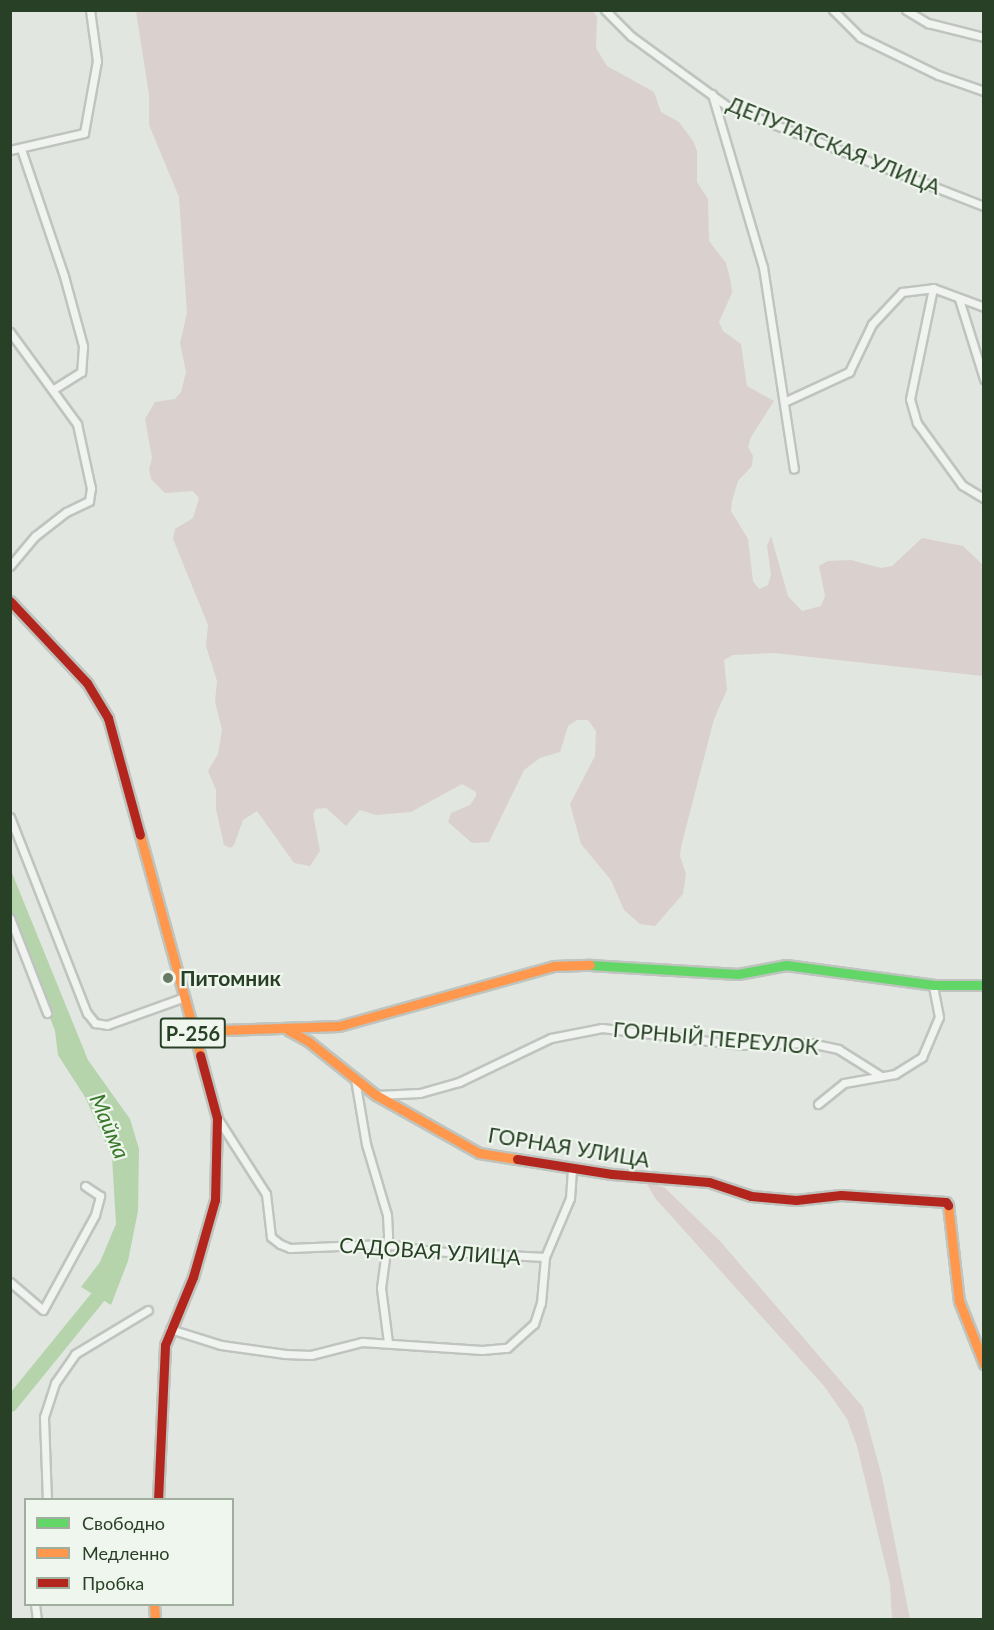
<!DOCTYPE html>
<meta charset="utf-8">
<style>
body{margin:0}
#map{position:relative;width:994px;height:1630px;overflow:hidden;background:#e1e6e1;font-family:Lato,sans-serif}
div>[style]{position:absolute}
[style*='--x']{left:calc(var(--x)*1px);top:calc(var(--y)*1px);width:calc(var(--w)*1px);rotate:calc(var(--a)*1deg)}
.green>*{inset:0;background:#dad0ce}
.water>*{inset:0;background:#b5d4ac}
.river>*{height:15px;margin:-7.5px;padding:0 7.5px;transform-origin:7.5px;border-radius:7.5px;background:#b5d4ac}
.roads{filter:drop-shadow(2px 0 #bfc4bf) drop-shadow(-2px 0 #bfc4bf) drop-shadow(0 2px #bfc4bf) drop-shadow(0 -2px #bfc4bf)}
.street>*{height:7px;margin:-3.5px;padding:0 3.5px;transform-origin:3.5px;border-radius:3.5px;background:#f0f3f0}
.fast>*{height:9px;margin:-4.5px;padding:0 4.5px;transform-origin:4.5px;border-radius:4.5px;background:#63d668}
.slow>*{height:9px;margin:-4.5px;padding:0 4.5px;transform-origin:4.5px;border-radius:4.5px;background:#ff974d}
.jam>*{height:9px;margin:-4.5px;padding:0 4.5px;transform-origin:4.5px;border-radius:4.5px;background:#b3261e}
.dots>*{width:16px;height:16px;translate:-50% -50%;box-sizing:border-box;border:3px solid #eff6ed;border-radius:50%}
span{translate:-50% -50%;white-space:nowrap;text-align:center;line-height:1.15;-webkit-text-stroke:4.5px #eff6ed;paint-order:stroke}
.shield-label span{padding:2px 4px;background:#eff6ed;border:2px solid;border-radius:4px;-webkit-text-stroke-width:0}
.shield-label{font-size:20px;color:#284126;font-weight:700}
.street-label{font-size:21px;color:#284126}
.poi-label{font-size:21px;color:#284126;font-weight:700}
.left{translate:0 -50%;text-align:left}
.water-label{font-size:22px;color:#3a792c;font-style:italic}
.frame{position:absolute;inset:0;border:12px solid #284126;pointer-events:none}
.legend{position:absolute;left:24px;top:1498px;width:210px;height:108px;box-sizing:border-box;background:#eff6ed;border:2px solid #9fae9d;margin:0;padding:8px 10px;list-style:none;font-size:18px;color:#284126}
.legend li{display:flex;align-items:center;gap:12px;height:30px}
.legend b{width:30px;border:2px solid #9fae9d}
</style>
<div id="map">
<div class="green">
<div style="clip-path:polygon(136px 11px,593px 11px,597px 17px,596px 48px,607px 66px,654px 92px,661px 112px,679px 122px,693px 141px,697px 151px,697px 182px,708px 199px,709px 241px,726px 263px,731px 282px,732px 293px,719px 322px,723px 331px,741px 344px,747px 386px,774px 401px,751px 437px,748px 447px,753px 456px,752px 466px,738px 481px,732px 501px,731px 511px,748px 539px,753px 581px,759px 589px,768px 585px,771px 575px,767px 546px,771px 536px,788px 596px,802px 611px,821px 606px,825px 596px,819px 566px,828px 561px,851px 560px,881px 568px,892px 566px,922px 538px,963px 546px,983px 565px,983px 676px,774px 653px,733px 655px,724px 660px,727px 690px,714px 719px,681px 847px,680px 856px,686px 874px,683px 894px,655px 926px,640px 924px,624px 910px,611px 880px,581px 844px,570px 804px,595px 756px,596px 731px,588px 720px,577px 720px,568px 726px,560px 752px,540px 758px,524px 770px,489px 842px,472px 843px,448px 822px,451px 813px,470px 805px,476px 796px,476px 792px,462px 784px,411px 812px,376px 815px,360px 810px,346px 826px,326px 808px,316px 809px,313px 814px,320px 851px,310px 866px,294px 863px,257px 811px,243px 820px,234px 845px,230px 848px,224px 845px,216px 809px,216px 790px,208px 771px,218px 754px,222px 730px,215px 702px,217px 681px,206px 646px,208px 625px,173px 539px,175px 529px,193px 518px,199px 498px,193px 491px,165px 493px,151px 479px,149px 469px,152px 458px,145px 419px,155px 402px,175px 399px,181px 392px,186px 372px,180px 343px,187px 313px,179px 197px,149px 125px,149px 95px)"></div>
<div style="clip-path:polygon(651px 1182px,665px 1188px,720px 1241px,863px 1407px,882px 1477px,910px 1619px,892px 1619px,890px 1584px,857px 1446px,847px 1419px,824px 1386px,655px 1198px,647px 1184px)"></div>
</div>
<div class="water">
<div style="clip-path:polygon(10px 868px,88px 1060px,130px 1119px,139px 1149px,138px 1211px,128px 1261px,111px 1305px,81px 1287px,100px 1262px,116px 1224px,112px 1157px,85px 1097px,58px 1055px,55px 1031px,11px 913px)"></div>
</div>
<div class="river">
<div style="--x:10;--y:1404;--w:159;--a:-50.9"></div>
</div>
<div class="roads">
<div class="street">
<div style="--x:605;--y:10;--w:37;--a:45"></div>
<div style="--x:631;--y:36;--w:119;--a:36.1"></div>
<div style="--x:727;--y:106;--w:276;--a:21.3"></div>
<div style="--x:833;--y:10;--w:38;--a:45"></div>
<div style="--x:860;--y:37;--w:87;--a:26"></div>
<div style="--x:938;--y:75;--w:49;--a:19.2"></div>
<div style="--x:906;--y:10;--w:26;--a:31"></div>
<div style="--x:928;--y:23;--w:58;--a:14"></div>
<div style="--x:712;--y:94;--w:180;--a:73.6"></div>
<div style="--x:763;--y:267;--w:204;--a:81.3"></div>
<div style="--x:21;--y:149;--w:134;--a:71.3"></div>
<div style="--x:64;--y:276;--w:73;--a:74.8"></div>
<div style="--x:83;--y:346;--w:26;--a:94"></div>
<div style="--x:81;--y:372;--w:32;--a:148"></div>
<div style="--x:10;--y:150;--w:76;--a:-12.9"></div>
<div style="--x:84;--y:133;--w:73;--a:-79.8"></div>
<div style="--x:97;--y:61;--w:51;--a:-97.8"></div>
<div style="--x:933;--y:288;--w:113;--a:101.7"></div>
<div style="--x:910;--y:399;--w:25;--a:74"></div>
<div style="--x:917;--y:423;--w:77;--a:54"></div>
<div style="--x:962;--y:485;--w:26;--a:31"></div>
<div style="--x:959;--y:299;--w:84;--a:72.6"></div>
<div style="--x:10;--y:332;--w:114;--a:53.9"></div>
<div style="--x:77;--y:424;--w:66;--a:77.7"></div>
<div style="--x:91;--y:488;--w:13;--a:99"></div>
<div style="--x:89;--y:501;--w:25;--a:154"></div>
<div style="--x:66;--y:512;--w:39;--a:142"></div>
<div style="--x:35;--y:536;--w:39;--a:130"></div>
<div style="--x:784;--y:402;--w:72;--a:-24.8"></div>
<div style="--x:849;--y:372;--w:53;--a:-64.4"></div>
<div style="--x:872;--y:324;--w:44;--a:-46.8"></div>
<div style="--x:902;--y:292;--w:31;--a:-7"></div>
<div style="--x:933;--y:288;--w:54;--a:20.4"></div>
<div style="--x:10;--y:817;--w:211;--a:68.6"></div>
<div style="--x:87;--y:1013;--w:13;--a:51"></div>
<div style="--x:95;--y:1023;--w:12;--a:9"></div>
<div style="--x:107;--y:1025;--w:80;--a:-19.8"></div>
<div style="--x:10;--y:918;--w:102;--a:68.7"></div>
<div style="--x:355;--y:1079;--w:66;--a:80.4"></div>
<div style="--x:366;--y:1144;--w:74;--a:73.5"></div>
<div style="--x:387;--y:1215;--w:21;--a:87"></div>
<div style="--x:388;--y:1236;--w:52;--a:97.7"></div>
<div style="--x:381;--y:1288;--w:55;--a:82.7"></div>
<div style="--x:377;--y:1095;--w:43;--a:-2.7"></div>
<div style="--x:420;--y:1093;--w:41;--a:-15.8"></div>
<div style="--x:459;--y:1082;--w:102;--a:-25.6"></div>
<div style="--x:551;--y:1038;--w:52;--a:-11.1"></div>
<div style="--x:602;--y:1028;--w:141;--a:6.9"></div>
<div style="--x:742;--y:1045;--w:68;--a:-1.7"></div>
<div style="--x:810;--y:1043;--w:29;--a:12"></div>
<div style="--x:838;--y:1049;--w:51;--a:32.1"></div>
<div style="--x:818;--y:1104;--w:33;--a:-39"></div>
<div style="--x:844;--y:1083;--w:52;--a:-10"></div>
<div style="--x:895;--y:1074;--w:32;--a:-32"></div>
<div style="--x:922;--y:1057;--w:43;--a:-67"></div>
<div style="--x:939;--y:1017;--w:33;--a:-101"></div>
<div style="--x:218;--y:1119;--w:89;--a:57.4"></div>
<div style="--x:266;--y:1194;--w:43;--a:83.4"></div>
<div style="--x:271;--y:1237;--w:11;--a:38"></div>
<div style="--x:280;--y:1244;--w:11;--a:22"></div>
<div style="--x:290;--y:1248;--w:96;--a:-2.4"></div>
<div style="--x:386;--y:1244;--w:45;--a:9"></div>
<div style="--x:430;--y:1251;--w:115;--a:3"></div>
<div style="--x:10;--y:1282;--w:43;--a:40.3"></div>
<div style="--x:43;--y:1310;--w:108;--a:-61.3"></div>
<div style="--x:95;--y:1215;--w:20;--a:-75"></div>
<div style="--x:100;--y:1196;--w:18;--a:-146"></div>
<div style="--x:170;--y:1329;--w:53;--a:17.4"></div>
<div style="--x:221;--y:1345;--w:65;--a:8"></div>
<div style="--x:285;--y:1354;--w:26;--a:2"></div>
<div style="--x:311;--y:1355;--w:53;--a:-14.3"></div>
<div style="--x:362;--y:1342;--w:120;--a:3.8"></div>
<div style="--x:482;--y:1350;--w:25;--a:-5"></div>
<div style="--x:507;--y:1348;--w:36;--a:-42"></div>
<div style="--x:534;--y:1324;--w:22;--a:-72"></div>
<div style="--x:541;--y:1303;--w:46;--a:-85"></div>
<div style="--x:545;--y:1257;--w:64;--a:-67"></div>
<div style="--x:570;--y:1198;--w:29;--a:-86"></div>
<div style="--x:47;--y:1500;--w:83;--a:-92.1"></div>
<div style="--x:44;--y:1417;--w:36;--a:-72"></div>
<div style="--x:55;--y:1383;--w:35;--a:-55"></div>
<div style="--x:75;--y:1354;--w:85;--a:-31.1"></div>
<div style="--x:35;--y:1604;--w:16;--a:83"></div>
</div>
<div class="fast">
<div style="--x:590;--y:965;--w:148;--a:3.5"></div>
<div style="--x:738;--y:974;--w:49;--a:-10.6"></div>
<div style="--x:786;--y:965;--w:148;--a:7.7"></div>
<div style="--x:933;--y:985;--w:51;--a:0"></div>
</div>
<div class="slow">
<div style="--x:140;--y:835;--w:228;--a:74.7"></div>
<div style="--x:288;--y:1030;--w:23;--a:29"></div>
<div style="--x:308;--y:1041;--w:87;--a:38.5"></div>
<div style="--x:376;--y:1095;--w:118;--a:29.4"></div>
<div style="--x:479;--y:1153;--w:38;--a:9"></div>
<div style="--x:193;--y:1031;--w:146;--a:-2"></div>
<div style="--x:339;--y:1026;--w:223;--a:-15.6"></div>
<div style="--x:554;--y:966;--w:36;--a:-2"></div>
<div style="--x:948;--y:1205;--w:97;--a:83.5"></div>
<div style="--x:959;--y:1301;--w:68;--a:68.4"></div>
<div style="--x:154;--y:1604;--w:16;--a:86"></div>
</div>
<div class="jam">
<div style="--x:10;--y:601;--w:112;--a:46.8"></div>
<div style="--x:87;--y:683;--w:41;--a:59"></div>
<div style="--x:108;--y:718;--w:121;--a:74.7"></div>
<div style="--x:517;--y:1159;--w:96;--a:9"></div>
<div style="--x:612;--y:1174;--w:97;--a:4.7"></div>
<div style="--x:709;--y:1182;--w:44;--a:18.4"></div>
<div style="--x:751;--y:1196;--w:45;--a:5.1"></div>
<div style="--x:796;--y:1200;--w:45;--a:-6.3"></div>
<div style="--x:841;--y:1195;--w:105;--a:3.8"></div>
<div style="--x:946;--y:1202;--w:4;--a:56"></div>
<div style="--x:158;--y:1500;--w:155;--a:-87.4"></div>
<div style="--x:165;--y:1345;--w:74;--a:-67.6"></div>
<div style="--x:193;--y:1277;--w:80;--a:-74.1"></div>
<div style="--x:215;--y:1200;--w:82;--a:-88.6"></div>
<div style="--x:217;--y:1118;--w:65;--a:-105.1"></div>
</div>
</div>
<div class="dots">
<div style="left:168px;top:978px;background:#697b67"></div>
</div>
<div class="shield-label">
<span style="left:193px;top:1033px">Р-256</span>
</div>
<div class="street-label">
<span style="left:834px;top:145px;rotate:22deg">ДЕПУТАТСКАЯ УЛИЦА</span>
<span style="left:716px;top:1038px;rotate:5deg">ГОРНЫЙ ПЕРЕУЛОК</span>
<span style="left:569px;top:1147px;rotate:9deg">ГОРНАЯ УЛИЦА</span>
<span style="left:430px;top:1251px;rotate:4deg">САДОВАЯ УЛИЦА</span>
</div>
<div class="poi-label">
<span class="left" style="left:180px;top:978px">Питомник</span>
</div>
<div class="water-label">
<span style="left:110px;top:1126px;rotate:67deg">Майма</span>
</div>
<div class="frame"></div>
<ul class="legend">
<li><b style="height:8px;background:#63d668"></b>Свободно</li>
<li><b style="height:8px;background:#ff974d"></b>Медленно</li>
<li><b style="height:8px;background:#b3261e"></b>Пробка</li>
</ul>
</div>
